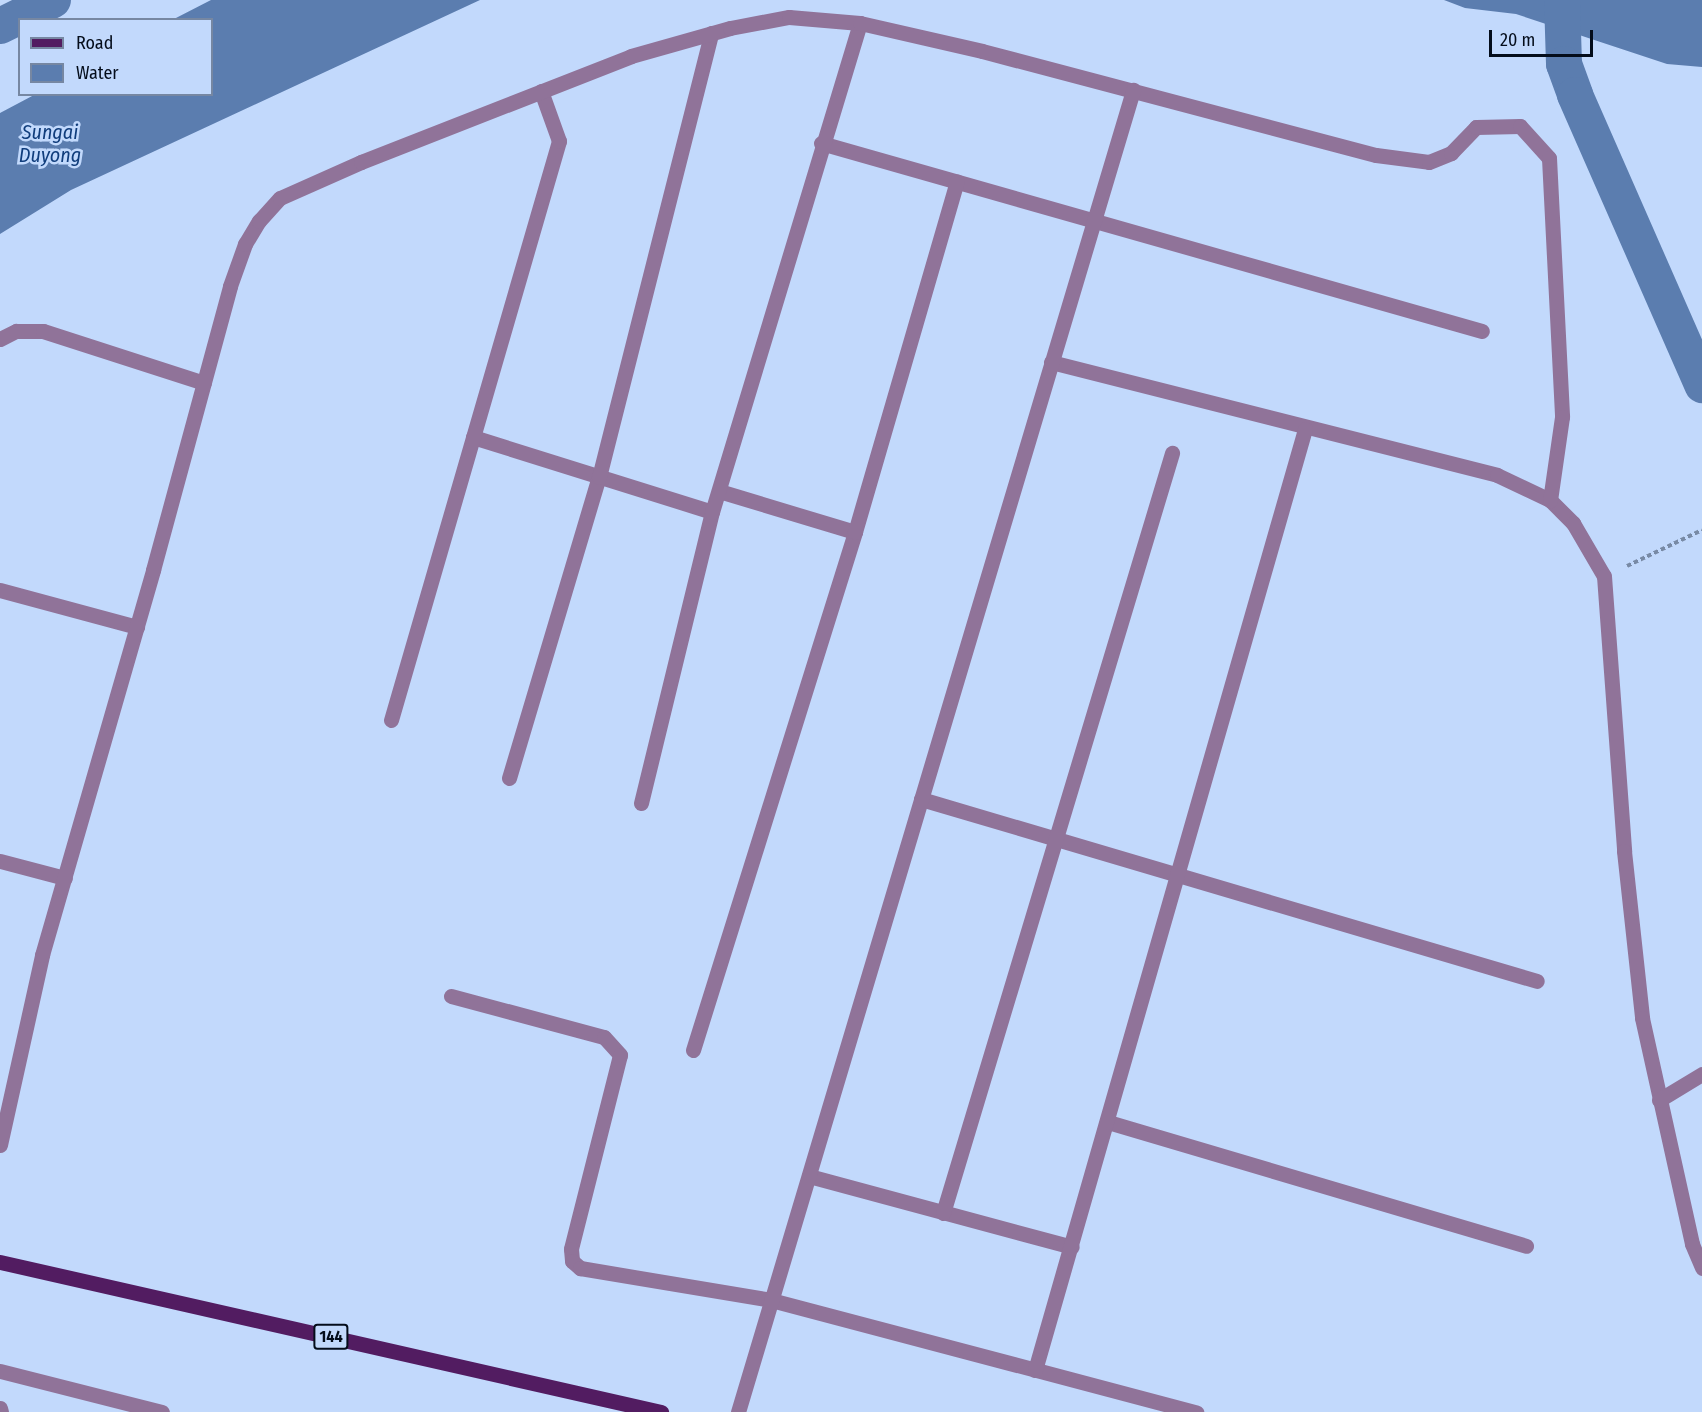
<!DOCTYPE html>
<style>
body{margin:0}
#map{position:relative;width:1702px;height:1412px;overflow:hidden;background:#c2d9fc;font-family:"Fira Sans Condensed",sans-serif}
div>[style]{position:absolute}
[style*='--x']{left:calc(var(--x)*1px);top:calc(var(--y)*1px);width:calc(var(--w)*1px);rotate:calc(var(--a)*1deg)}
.water>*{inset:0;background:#5b7daf}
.canal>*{height:36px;margin:-18px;padding:0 18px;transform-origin:18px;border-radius:18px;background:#5b7daf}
.path>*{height:4px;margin-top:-2px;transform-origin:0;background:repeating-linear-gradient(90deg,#788aa5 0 4.5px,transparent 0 7.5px)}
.minor>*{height:15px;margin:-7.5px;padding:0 7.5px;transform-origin:7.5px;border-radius:7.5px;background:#907399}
.major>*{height:15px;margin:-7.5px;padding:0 7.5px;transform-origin:7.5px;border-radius:7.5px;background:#521c61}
span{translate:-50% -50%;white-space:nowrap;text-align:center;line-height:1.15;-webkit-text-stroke:5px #c2d9fc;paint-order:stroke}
.shield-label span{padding:2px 4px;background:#c2d9fc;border:2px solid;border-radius:4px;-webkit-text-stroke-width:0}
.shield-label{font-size:16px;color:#040d1b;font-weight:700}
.water-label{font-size:20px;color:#103d7c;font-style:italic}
.legend{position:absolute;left:18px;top:18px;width:195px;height:78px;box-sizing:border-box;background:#c2d9fc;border:2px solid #7687a2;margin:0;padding:8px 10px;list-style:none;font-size:18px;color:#040d1b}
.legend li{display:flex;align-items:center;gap:12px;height:30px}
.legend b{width:30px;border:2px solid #7687a2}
.scale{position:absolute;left:1489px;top:30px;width:104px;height:27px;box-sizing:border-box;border:3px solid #040d1b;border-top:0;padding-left:8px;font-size:18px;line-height:21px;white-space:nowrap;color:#040d1b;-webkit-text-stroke:4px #c2d9fc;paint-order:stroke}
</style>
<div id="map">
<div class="water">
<div style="clip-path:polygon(211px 0,480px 0,71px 190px,0 234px,0 113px,34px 95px,212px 94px,212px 20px,174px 19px)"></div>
<div style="clip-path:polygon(1444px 0,1702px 0,1702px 67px,1667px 64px,1516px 14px,1465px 8px)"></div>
</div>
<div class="canal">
<div style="--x:1562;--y:0;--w:64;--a:88.2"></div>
<div style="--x:1564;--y:64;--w:33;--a:70"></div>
<div style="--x:1575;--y:95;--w:317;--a:66.3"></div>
<div style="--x:0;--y:26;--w:59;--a:-26.1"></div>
</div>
<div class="path">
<div style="--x:1627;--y:566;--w:83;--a:-25.6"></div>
</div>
<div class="minor">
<div style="--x:821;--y:143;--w:687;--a:15.88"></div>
<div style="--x:0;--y:339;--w:18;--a:-27"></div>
<div style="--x:16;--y:331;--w:27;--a:0"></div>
<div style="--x:43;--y:331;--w:169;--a:17.9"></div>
<div style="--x:1051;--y:362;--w:460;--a:14.2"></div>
<div style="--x:1497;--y:475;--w:59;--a:25.3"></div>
<div style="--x:1550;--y:500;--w:33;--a:45"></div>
<div style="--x:1573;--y:523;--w:61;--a:59.7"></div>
<div style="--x:1604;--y:576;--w:276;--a:85.8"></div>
<div style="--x:1624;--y:851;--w:168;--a:83.8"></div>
<div style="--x:1642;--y:1018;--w:231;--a:77.5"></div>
<div style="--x:1692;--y:1244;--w:26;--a:67"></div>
<div style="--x:473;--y:437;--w:250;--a:17.4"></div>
<div style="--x:719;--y:491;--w:142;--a:16.8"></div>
<div style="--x:0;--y:590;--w:142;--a:15.1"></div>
<div style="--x:391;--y:720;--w:603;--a:-73.82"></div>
<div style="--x:559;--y:141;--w:53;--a:-109.8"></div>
<div style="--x:509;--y:778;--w:314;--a:-73.4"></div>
<div style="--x:599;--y:477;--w:458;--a:-75.8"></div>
<div style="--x:921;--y:799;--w:642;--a:16.46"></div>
<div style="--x:641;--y:803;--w:300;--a:-76.3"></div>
<div style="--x:712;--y:512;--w:511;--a:-73.16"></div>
<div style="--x:0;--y:861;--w:67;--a:14.7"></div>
<div style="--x:451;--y:996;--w:158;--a:15"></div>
<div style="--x:604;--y:1037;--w:24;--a:48"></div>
<div style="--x:620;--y:1055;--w:200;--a:104.2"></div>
<div style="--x:571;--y:1249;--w:12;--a:85"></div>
<div style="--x:572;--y:1261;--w:11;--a:41"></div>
<div style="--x:580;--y:1268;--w:194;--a:9.5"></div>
<div style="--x:771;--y:1300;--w:440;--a:14.8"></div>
<div style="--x:693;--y:1050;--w:543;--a:-72.63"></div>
<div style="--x:855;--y:532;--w:365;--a:-73.8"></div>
<div style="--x:1659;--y:1100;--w:50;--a:-31.2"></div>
<div style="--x:1108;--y:1122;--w:436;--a:16.5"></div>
<div style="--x:0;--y:1145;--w:195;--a:-77.5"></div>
<div style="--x:42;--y:955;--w:401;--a:-73.9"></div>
<div style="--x:153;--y:570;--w:294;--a:-74.8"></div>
<div style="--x:230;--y:286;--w:45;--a:-70.3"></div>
<div style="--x:245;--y:244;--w:27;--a:-59"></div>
<div style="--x:259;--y:221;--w:31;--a:-48"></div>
<div style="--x:280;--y:198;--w:89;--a:-24"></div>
<div style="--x:361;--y:162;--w:290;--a:-21.4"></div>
<div style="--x:631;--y:56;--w:103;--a:-15.8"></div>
<div style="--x:730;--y:28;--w:60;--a:-10.6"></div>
<div style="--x:789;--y:17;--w:71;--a:4.8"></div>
<div style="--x:860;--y:23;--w:125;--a:12.9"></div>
<div style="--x:982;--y:51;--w:407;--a:14.8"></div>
<div style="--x:1376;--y:155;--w:53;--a:7.5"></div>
<div style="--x:1429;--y:162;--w:24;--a:-22"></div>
<div style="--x:1451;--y:153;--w:36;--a:-46"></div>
<div style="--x:1476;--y:127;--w:44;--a:-1.3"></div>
<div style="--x:1520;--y:126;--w:43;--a:47.8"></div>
<div style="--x:1549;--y:158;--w:259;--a:87.1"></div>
<div style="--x:1562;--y:417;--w:84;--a:98.2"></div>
<div style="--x:809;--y:1176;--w:272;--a:15.1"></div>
<div style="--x:943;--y:1213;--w:794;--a:-73.23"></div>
<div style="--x:1035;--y:1370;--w:979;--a:-73.99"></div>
<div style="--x:0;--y:1371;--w:167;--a:14.2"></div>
<div style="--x:0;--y:1408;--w:4;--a:76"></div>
<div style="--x:738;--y:1412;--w:1380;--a:-73.36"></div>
</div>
<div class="major">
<div style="--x:0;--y:1262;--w:678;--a:12.79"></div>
</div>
<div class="shield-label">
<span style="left:331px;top:1337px">144</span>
</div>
<div class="water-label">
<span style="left:50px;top:144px">Sungai<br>Duyong</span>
</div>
<ul class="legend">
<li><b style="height:8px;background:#521c61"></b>Road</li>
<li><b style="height:16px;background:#5b7daf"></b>Water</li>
</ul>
<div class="scale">20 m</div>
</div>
